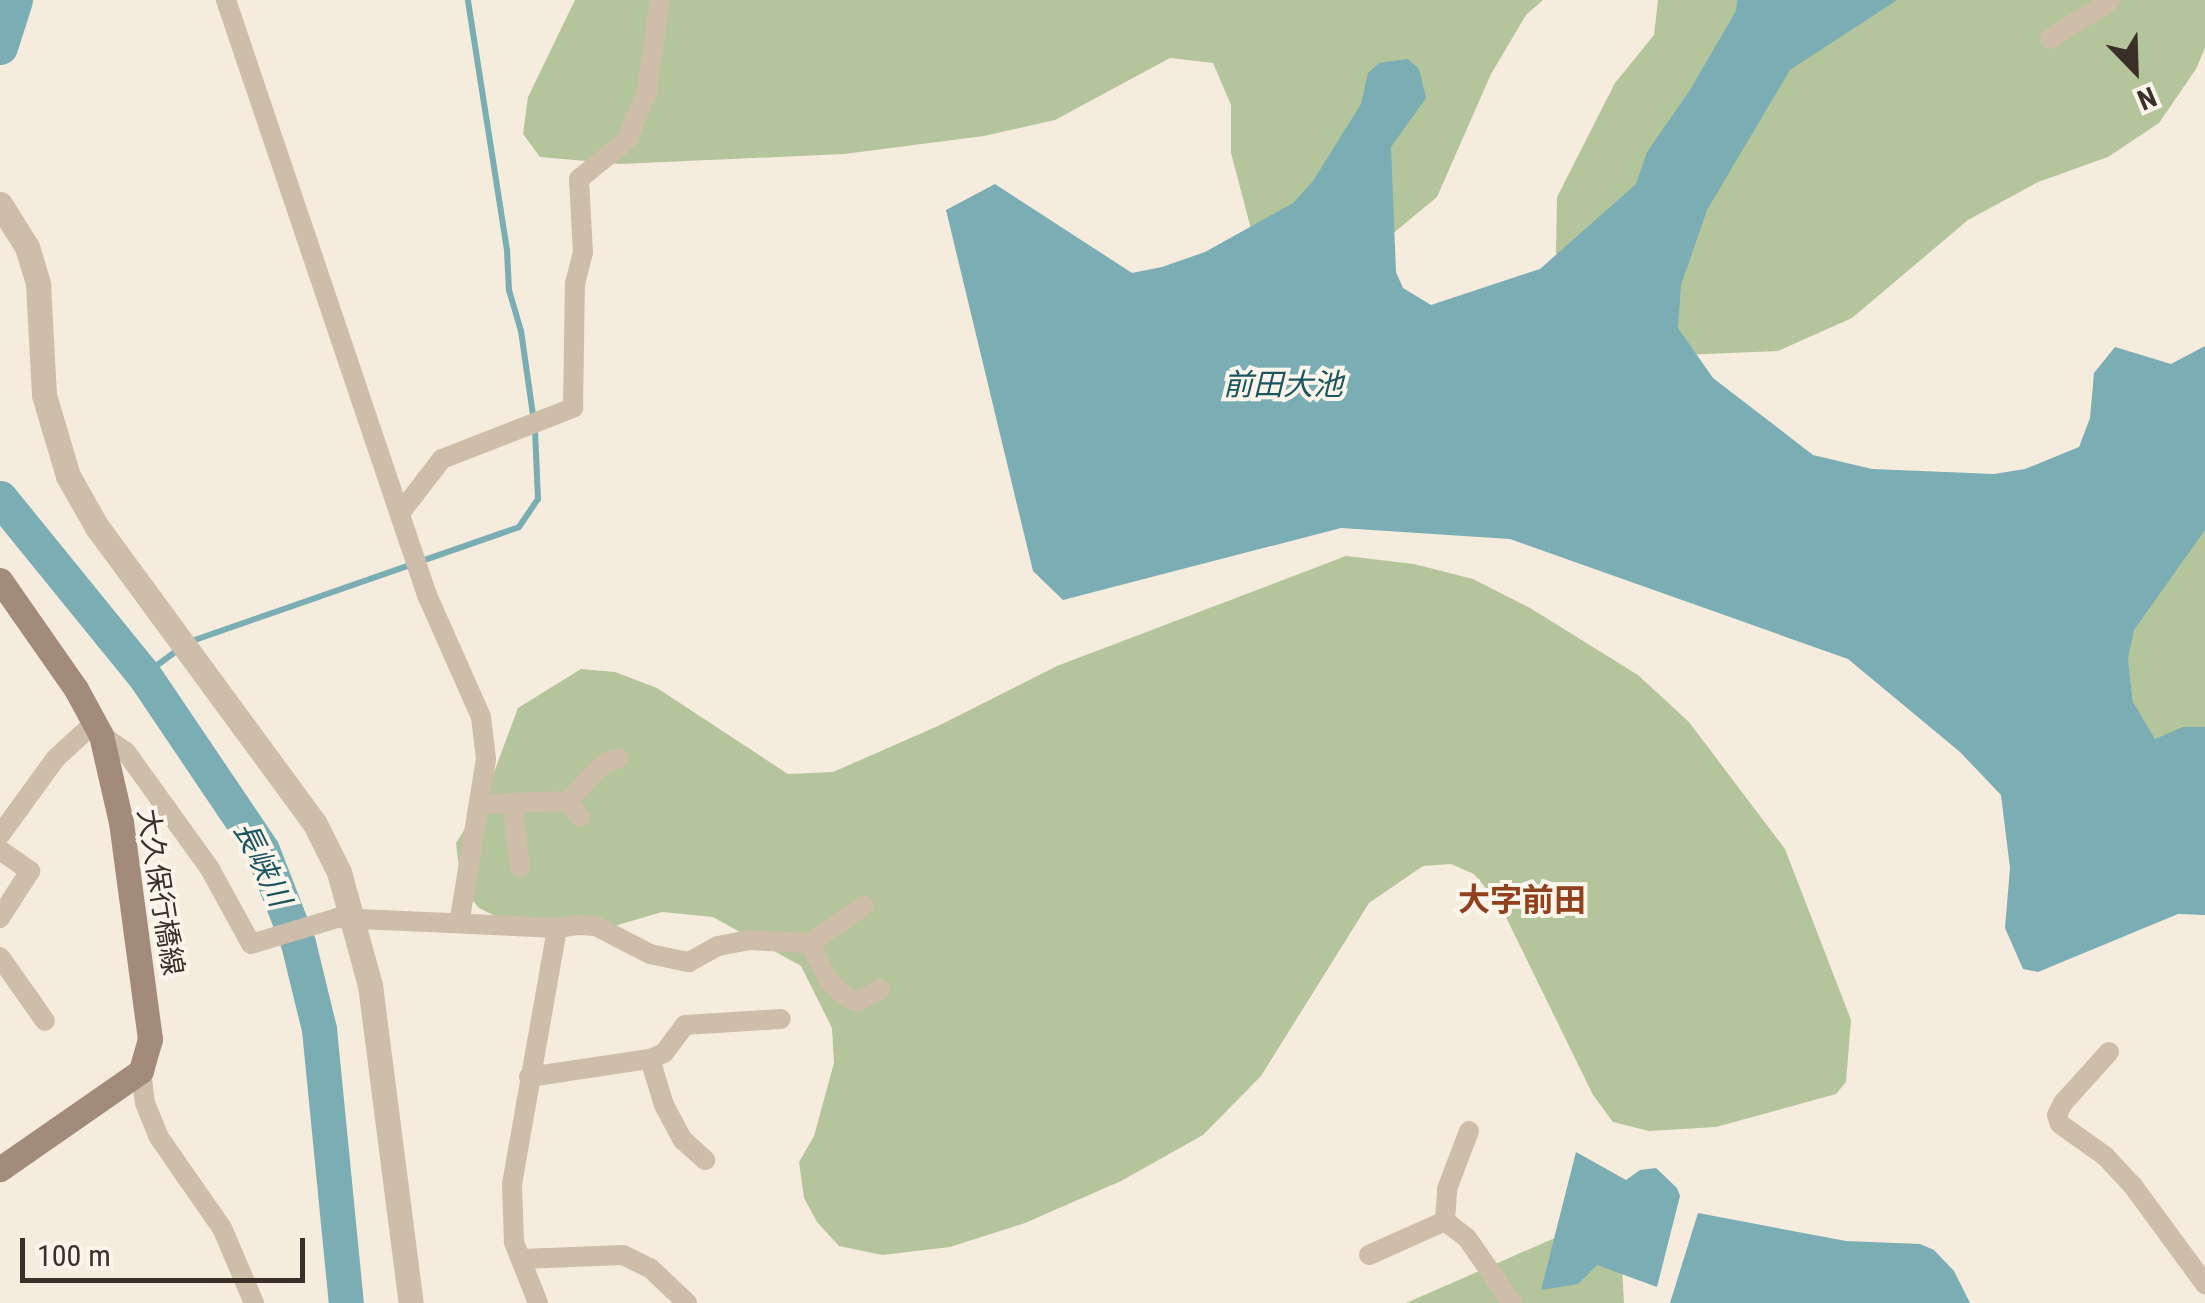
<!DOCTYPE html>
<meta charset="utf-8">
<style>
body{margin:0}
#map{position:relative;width:2205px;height:1303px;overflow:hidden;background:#f5ecde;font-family:"Roboto Condensed","Noto Sans JP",sans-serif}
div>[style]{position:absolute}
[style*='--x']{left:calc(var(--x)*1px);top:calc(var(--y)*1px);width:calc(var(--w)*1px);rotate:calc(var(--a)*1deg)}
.green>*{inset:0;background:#b4c59c}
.water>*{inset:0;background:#7badb4}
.stream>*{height:6px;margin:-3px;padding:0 3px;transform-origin:3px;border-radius:3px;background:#7badb4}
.river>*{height:35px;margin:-17.5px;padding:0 17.5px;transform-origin:17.5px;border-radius:17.5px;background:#7badb4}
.minor>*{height:20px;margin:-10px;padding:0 10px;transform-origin:10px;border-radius:10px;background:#cebda9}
.tertiary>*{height:25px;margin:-12.5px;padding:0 12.5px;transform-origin:12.5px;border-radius:12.5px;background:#cebda9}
.secondary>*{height:25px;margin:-12.5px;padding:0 12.5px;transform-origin:12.5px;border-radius:12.5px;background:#a28b7a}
span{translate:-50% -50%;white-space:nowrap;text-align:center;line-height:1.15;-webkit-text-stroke:8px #fbf5eb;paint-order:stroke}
.street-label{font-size:28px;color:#3b3029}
.water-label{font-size:30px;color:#1b5660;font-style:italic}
.quarter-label{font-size:32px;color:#90401c;font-weight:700}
.north{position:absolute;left:2085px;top:20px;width:100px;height:100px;-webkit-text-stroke:8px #fbf5eb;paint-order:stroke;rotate:157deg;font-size:28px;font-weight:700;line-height:40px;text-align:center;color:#3b3029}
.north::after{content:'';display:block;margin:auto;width:35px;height:45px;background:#3b3029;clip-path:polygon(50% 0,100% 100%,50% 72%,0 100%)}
.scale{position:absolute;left:20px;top:1238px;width:285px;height:45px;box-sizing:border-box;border:5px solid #3b3029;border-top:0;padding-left:12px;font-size:30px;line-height:35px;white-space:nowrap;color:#3b3029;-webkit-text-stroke:8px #fbf5eb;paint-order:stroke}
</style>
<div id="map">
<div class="green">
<div style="clip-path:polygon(575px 0,1543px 0,1526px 15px,1491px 74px,1437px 197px,1368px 254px,1251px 229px,1231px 153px,1231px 105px,1213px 63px,1170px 58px,1055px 120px,984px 136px,844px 154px,620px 164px,540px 157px,523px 134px,528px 97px)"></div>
<div style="clip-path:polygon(1658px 0,2205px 0,2205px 48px,2196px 69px,2159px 123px,2108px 157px,2038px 182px,1968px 220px,1852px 318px,1778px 351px,1634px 357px,1556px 253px,1557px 197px,1615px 83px,1654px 35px)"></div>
<div style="clip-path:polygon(2205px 420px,2205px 774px,2136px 725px,2110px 515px)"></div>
<div style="clip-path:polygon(1346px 556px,1414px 564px,1473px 579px,1530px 608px,1638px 675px,1689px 722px,1785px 849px,1851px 1020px,1846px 1082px,1836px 1094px,1716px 1127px,1649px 1131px,1613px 1122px,1593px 1095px,1500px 905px,1474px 874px,1451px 864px,1423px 866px,1369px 903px,1261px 1076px,1203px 1135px,1121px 1181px,1025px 1223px,950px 1247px,882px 1255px,839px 1246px,817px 1222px,804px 1198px,799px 1162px,814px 1136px,834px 1063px,832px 1028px,801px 966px,713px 917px,662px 912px,604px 929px,511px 924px,479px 908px,461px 886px,456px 843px,484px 799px,518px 708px,581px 669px,615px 672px,657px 688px,788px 774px,833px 772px,938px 726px,1057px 666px)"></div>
<div style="clip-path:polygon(1564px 1234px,1621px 1246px,1624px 1303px,1406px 1303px)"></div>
</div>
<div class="water">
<div style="clip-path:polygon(1737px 0,1897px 0,1790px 70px,1707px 210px,1681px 285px,1678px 328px,1713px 378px,1813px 455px,1872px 469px,1994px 474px,2025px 469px,2079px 447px,2090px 418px,2094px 373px,2115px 347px,2171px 364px,2205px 346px,2205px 530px,2134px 630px,2128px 658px,2133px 702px,2155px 739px,2183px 727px,2205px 727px,2205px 915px,2178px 914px,2038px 972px,2023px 969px,2005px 928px,2010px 868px,2001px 795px,1960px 752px,1848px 659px,1510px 539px,1341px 528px,1063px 600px,1033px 571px,946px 210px,995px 184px,1132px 273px,1162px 267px,1205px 252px,1293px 203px,1313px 181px,1361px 104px,1368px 73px,1379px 63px,1408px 59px,1419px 69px,1426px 98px,1391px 147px,1396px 272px,1403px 288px,1431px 305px,1540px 269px,1636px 184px,1647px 152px,1690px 90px,1736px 11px)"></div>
<div style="clip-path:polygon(1576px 1152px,1626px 1180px,1640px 1170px,1656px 1168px,1677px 1188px,1680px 1196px,1657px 1287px,1597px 1265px,1578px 1284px,1541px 1290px)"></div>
<div style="clip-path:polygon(1698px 1213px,1846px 1241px,1920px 1244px,1934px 1250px,1954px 1271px,1970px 1303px,1670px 1303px)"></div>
</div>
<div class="stream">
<div style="--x:189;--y:642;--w:349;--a:-19.2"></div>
<div style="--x:519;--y:527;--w:34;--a:-56"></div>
<div style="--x:538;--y:499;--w:70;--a:-92.5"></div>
<div style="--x:535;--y:429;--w:99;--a:-98.1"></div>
<div style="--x:521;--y:331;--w:43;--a:-106.3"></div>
<div style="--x:509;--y:290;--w:40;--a:-92.9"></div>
<div style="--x:507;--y:250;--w:253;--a:-98.9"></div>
<div style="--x:144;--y:675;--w:44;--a:-36.6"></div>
</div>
<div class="river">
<div style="--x:0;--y:47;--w:49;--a:-72.3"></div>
<div style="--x:0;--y:498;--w:228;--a:50.9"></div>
<div style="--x:144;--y:675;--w:211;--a:56"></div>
<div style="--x:262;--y:850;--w:100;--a:68.8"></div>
<div style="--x:298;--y:943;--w:89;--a:76.3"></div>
<div style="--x:319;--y:1029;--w:275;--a:84.4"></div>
</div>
<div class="minor">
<div style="--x:226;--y:0;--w:628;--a:71.33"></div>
<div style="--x:427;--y:595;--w:133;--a:66.1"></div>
<div style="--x:481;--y:717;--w:42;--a:83.2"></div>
<div style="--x:486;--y:759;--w:166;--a:99.3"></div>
<div style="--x:2050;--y:39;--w:72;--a:-32.6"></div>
<div style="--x:401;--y:512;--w:67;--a:-52.3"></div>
<div style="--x:442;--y:459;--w:141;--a:-21.3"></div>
<div style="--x:573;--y:408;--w:124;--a:-89.1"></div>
<div style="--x:575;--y:284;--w:32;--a:-76"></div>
<div style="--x:583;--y:253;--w:74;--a:-93.1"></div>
<div style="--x:579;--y:179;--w:62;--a:-39.1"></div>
<div style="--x:627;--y:140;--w:53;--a:-67.8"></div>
<div style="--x:647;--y:91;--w:92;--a:-81.9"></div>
<div style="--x:101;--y:735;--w:30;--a:34"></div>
<div style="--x:126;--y:752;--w:144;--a:54.3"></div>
<div style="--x:210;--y:869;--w:85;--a:61.3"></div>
<div style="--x:251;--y:944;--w:90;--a:-16.8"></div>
<div style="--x:337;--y:918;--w:220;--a:2.6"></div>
<div style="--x:557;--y:928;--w:22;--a:-8"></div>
<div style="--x:579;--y:925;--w:17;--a:3"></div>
<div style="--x:596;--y:926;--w:61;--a:27.4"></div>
<div style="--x:650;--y:954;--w:40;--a:12"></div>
<div style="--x:689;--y:962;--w:33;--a:-29"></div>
<div style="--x:718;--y:946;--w:31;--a:-11"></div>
<div style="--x:748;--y:940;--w:62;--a:2.8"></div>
<div style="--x:810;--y:943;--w:65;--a:-34.9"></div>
<div style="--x:568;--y:801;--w:51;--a:-46.6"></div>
<div style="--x:603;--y:764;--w:17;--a:-21"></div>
<div style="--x:512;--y:803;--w:64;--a:82.9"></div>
<div style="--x:479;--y:804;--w:89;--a:-1.9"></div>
<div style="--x:568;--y:801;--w:20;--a:53"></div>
<div style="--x:0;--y:835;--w:95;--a:-54"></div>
<div style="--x:56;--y:758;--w:52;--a:-42.6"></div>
<div style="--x:0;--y:850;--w:37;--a:35"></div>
<div style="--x:30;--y:871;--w:56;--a:122.6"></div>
<div style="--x:810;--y:943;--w:41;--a:64.1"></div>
<div style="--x:828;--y:980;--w:23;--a:45"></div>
<div style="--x:844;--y:996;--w:15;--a:23"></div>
<div style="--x:858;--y:1002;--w:26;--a:-31"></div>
<div style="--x:0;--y:957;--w:78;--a:54.9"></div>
<div style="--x:2109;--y:1052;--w:69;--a:132"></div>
<div style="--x:2063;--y:1103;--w:13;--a:117"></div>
<div style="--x:2057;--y:1115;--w:9;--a:72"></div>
<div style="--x:2060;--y:1124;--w:55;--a:35.4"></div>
<div style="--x:2105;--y:1156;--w:41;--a:47"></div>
<div style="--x:2133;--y:1186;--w:122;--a:53.7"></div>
<div style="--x:650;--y:1059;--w:15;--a:-23"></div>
<div style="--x:664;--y:1053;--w:35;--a:-53"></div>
<div style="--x:685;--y:1025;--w:96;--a:-3.6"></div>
<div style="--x:141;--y:1071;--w:32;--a:83"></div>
<div style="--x:145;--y:1103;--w:35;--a:68"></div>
<div style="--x:158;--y:1136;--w:112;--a:55.2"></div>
<div style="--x:222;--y:1228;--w:82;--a:66.9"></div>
<div style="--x:529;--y:1077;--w:122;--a:-8.5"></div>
<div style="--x:650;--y:1059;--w:48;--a:73.1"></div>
<div style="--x:664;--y:1105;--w:40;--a:62"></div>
<div style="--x:683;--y:1140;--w:30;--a:42"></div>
<div style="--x:1445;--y:1221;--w:32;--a:-86"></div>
<div style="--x:1447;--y:1189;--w:62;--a:-69.2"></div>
<div style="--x:1369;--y:1255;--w:83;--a:-24.1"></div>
<div style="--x:1445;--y:1221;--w:28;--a:38"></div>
<div style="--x:1467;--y:1238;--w:79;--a:55.3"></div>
<div style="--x:522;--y:1259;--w:101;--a:-2.3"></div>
<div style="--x:623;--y:1255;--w:30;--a:26"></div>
<div style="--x:650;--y:1268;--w:51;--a:43.4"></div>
<div style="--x:538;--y:1303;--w:66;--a:-111.5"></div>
<div style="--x:514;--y:1242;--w:58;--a:-92"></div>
<div style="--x:512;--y:1184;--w:260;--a:-80"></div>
</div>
<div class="tertiary">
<div style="--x:0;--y:204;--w:51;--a:57.9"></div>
<div style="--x:27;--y:247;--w:39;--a:73"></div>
<div style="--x:38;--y:284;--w:111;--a:86.9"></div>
<div style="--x:44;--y:395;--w:84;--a:73.5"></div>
<div style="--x:68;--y:476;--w:59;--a:60.4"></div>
<div style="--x:97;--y:527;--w:368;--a:53.7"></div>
<div style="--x:315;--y:824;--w:54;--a:63.4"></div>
<div style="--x:339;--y:872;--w:117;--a:74.7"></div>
<div style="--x:370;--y:985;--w:321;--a:82.7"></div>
</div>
<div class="secondary">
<div style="--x:0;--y:580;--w:133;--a:55.1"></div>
<div style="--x:76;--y:689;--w:52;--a:61.5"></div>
<div style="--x:101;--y:735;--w:89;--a:77.1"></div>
<div style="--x:121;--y:822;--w:219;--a:82.4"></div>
<div style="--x:150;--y:1039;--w:33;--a:106"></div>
<div style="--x:141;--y:1071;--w:172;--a:145.2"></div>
</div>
<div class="street-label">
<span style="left:160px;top:892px;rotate:81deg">大久保行橋線</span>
</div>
<div class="water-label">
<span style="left:1283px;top:385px">前田大池</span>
<span style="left:262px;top:864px;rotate:64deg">長峡川</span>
</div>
<div class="quarter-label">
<span style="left:1522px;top:900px">大字前田</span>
</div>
<div class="north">N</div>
<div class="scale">100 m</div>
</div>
